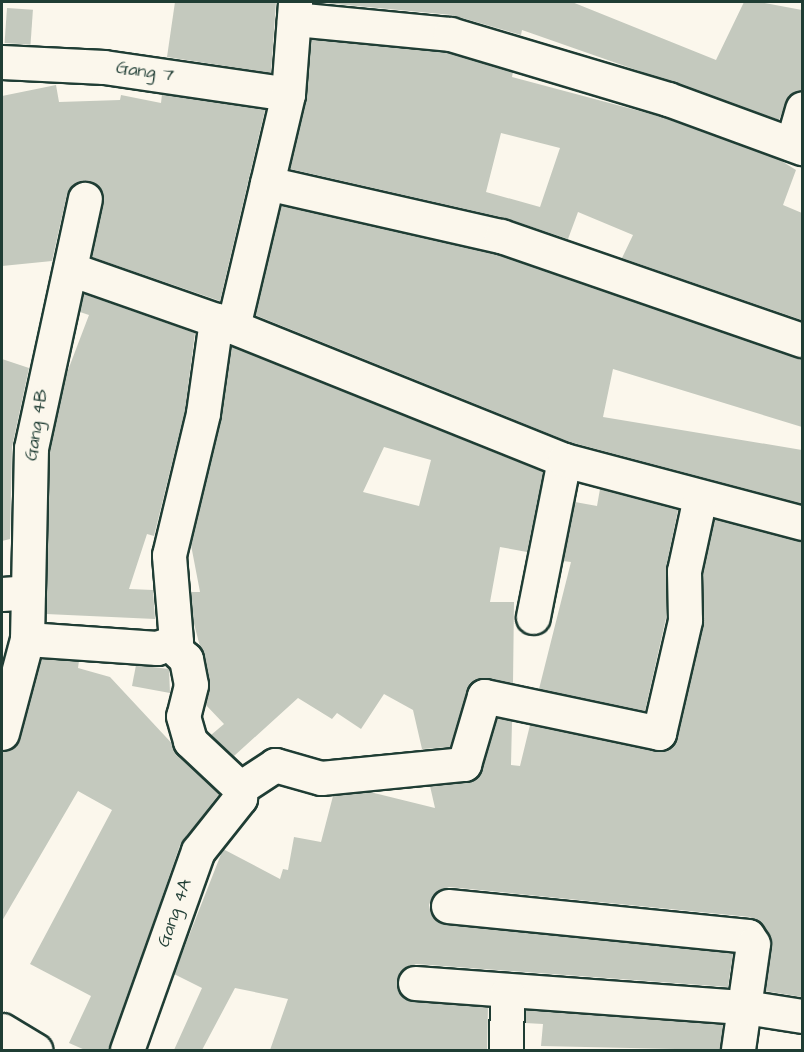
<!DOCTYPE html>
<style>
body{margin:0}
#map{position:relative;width:804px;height:1052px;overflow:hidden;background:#fbf7ec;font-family:"Architects Daughter",sans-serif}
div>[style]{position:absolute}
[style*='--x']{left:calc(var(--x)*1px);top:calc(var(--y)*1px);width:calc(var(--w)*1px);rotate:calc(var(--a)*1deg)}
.building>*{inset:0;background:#c4c9be;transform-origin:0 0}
.roads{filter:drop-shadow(2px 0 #1f3d34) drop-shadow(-2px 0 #1f3d34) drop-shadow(0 2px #1f3d34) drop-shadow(0 -2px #1f3d34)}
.minor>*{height:33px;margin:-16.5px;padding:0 16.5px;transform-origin:16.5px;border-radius:16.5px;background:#fbf7ec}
span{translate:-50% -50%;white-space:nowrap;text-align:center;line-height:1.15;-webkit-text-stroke:4.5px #fbf7ec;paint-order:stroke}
.street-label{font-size:18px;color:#1f3d34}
.frame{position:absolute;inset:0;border:3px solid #1f3d34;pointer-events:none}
</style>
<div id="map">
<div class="building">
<div style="clip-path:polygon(175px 2px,276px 2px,271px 73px,167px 57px)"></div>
<div style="clip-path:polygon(314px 2px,572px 2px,716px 60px,744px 2px,760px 2px,802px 10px,802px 90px,789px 95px,779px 120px,522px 30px,521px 35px,452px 15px)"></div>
<div style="left:7px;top:8px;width:26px;height:35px;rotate:4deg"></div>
<div style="clip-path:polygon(evenodd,311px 39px,446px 52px,513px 72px,512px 77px,662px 117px,780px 160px,796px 170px,783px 205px,802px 213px,802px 320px,622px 258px,633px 235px,578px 212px,568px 239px,505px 218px,290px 169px,306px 98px,311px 39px,501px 133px,560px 148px,540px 207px,486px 192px,501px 133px)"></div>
<div style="clip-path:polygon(56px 85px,59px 102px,120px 100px,121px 95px,161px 103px,162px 94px,265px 110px,220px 301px,92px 257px,103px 202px,98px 186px,88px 181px,72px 186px,67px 194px,52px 261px,2px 266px,2px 96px)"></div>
<div style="clip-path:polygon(281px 205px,496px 254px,802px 358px,802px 427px,613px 369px,603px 417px,802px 450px,802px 504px,570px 442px,255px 315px)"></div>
<div style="clip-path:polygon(84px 294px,195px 333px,185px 410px,154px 536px,147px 534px,129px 589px,153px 590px,155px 619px,46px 614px,50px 450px,65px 378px,89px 315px,80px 312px)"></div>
<div style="clip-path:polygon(evenodd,231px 346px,543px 472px,527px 552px,500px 547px,490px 602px,514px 602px,513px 683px,487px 678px,470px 683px,450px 747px,422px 749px,413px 710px,384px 694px,361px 729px,337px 713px,332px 719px,298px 698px,234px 756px,211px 735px,224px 724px,205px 704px,209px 681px,193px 620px,191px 592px,200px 592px,191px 545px,221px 417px,231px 346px,384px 447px,431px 460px,419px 506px,363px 492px,384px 447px)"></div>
<div style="clip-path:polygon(2px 359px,29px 368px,12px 447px,10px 539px,2px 541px)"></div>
<div style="clip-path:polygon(600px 489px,678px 510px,666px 567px,666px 618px,645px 711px,539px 689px,571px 562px,563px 561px,575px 502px,597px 506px)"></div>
<div style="clip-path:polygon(714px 519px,802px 541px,802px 997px,765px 991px,772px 946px,764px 926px,750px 917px,449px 887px,433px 895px,429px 905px,431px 914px,446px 925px,733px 953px,728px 987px,416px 964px,399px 973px,398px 992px,414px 1002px,488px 1007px,487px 1050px,270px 1050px,288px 999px,235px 988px,202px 1050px,174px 1050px,202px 988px,174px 974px,223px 849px,280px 879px,283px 869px,288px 870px,294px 837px,321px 842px,333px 796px,370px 792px,435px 808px,430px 786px,476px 778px,497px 718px,512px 721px,511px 765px,520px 766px,530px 725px,655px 751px,672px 746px,703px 624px,703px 573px)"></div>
<div style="clip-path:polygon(41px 659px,79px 661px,78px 668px,110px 677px,219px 794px,180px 845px,109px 1050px,85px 1050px,69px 1043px,91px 996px,30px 964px,112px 810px,78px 791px,2px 921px,2px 751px,20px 738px)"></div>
<div style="clip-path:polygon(136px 665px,169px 669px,170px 693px,132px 686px)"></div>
<div style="clip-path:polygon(525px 1010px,723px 1024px,720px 1050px,541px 1046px,543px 1024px,525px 1023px)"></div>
</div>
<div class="roads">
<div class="minor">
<div style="--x:294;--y:19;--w:157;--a:5.5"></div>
<div style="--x:450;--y:34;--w:227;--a:16.6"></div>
<div style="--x:668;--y:99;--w:143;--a:20.1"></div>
<div style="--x:2;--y:62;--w:102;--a:2.8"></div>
<div style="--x:104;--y:67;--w:186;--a:8.3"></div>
<div style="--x:792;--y:144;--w:37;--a:-74"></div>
<div style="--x:267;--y:183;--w:240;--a:12.8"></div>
<div style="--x:501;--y:236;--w:318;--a:19.1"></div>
<div style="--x:73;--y:270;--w:151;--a:19.3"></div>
<div style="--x:216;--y:320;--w:375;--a:21.9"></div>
<div style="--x:564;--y:460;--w:160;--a:101.2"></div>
<div style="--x:233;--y:327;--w:239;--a:-76.7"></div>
<div style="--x:288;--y:94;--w:92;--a:-85.6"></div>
<div style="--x:564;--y:460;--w:246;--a:14.8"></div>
<div style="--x:2;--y:594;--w:26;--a:-4"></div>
<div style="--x:27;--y:639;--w:130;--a:4"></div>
<div style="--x:157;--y:648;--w:20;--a:-20"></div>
<div style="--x:176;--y:641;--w:86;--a:-94.7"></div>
<div style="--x:169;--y:555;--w:146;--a:-76.5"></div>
<div style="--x:203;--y:413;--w:94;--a:-82"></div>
<div style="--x:172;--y:646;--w:19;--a:43"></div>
<div style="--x:186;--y:659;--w:26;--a:79"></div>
<div style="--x:191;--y:685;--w:32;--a:104"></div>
<div style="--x:183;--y:716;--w:26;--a:74"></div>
<div style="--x:190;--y:741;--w:69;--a:43.2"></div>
<div style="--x:2;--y:733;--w:97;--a:-75.1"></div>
<div style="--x:27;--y:639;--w:191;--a:-88.8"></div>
<div style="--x:31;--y:448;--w:255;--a:-77.8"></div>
<div style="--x:240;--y:788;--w:42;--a:-33.3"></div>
<div style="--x:275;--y:765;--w:48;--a:15.8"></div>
<div style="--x:321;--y:778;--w:144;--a:-5.6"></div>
<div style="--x:464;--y:764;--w:71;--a:-73.6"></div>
<div style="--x:484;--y:696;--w:179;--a:11.9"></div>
<div style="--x:659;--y:733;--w:116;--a:-77"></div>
<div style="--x:685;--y:620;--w:49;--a:-91.2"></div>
<div style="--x:684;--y:571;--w:76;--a:-77.8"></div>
<div style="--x:448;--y:906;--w:301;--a:5.7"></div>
<div style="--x:748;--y:936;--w:9;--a:58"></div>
<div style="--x:753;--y:944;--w:107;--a:98.1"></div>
<div style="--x:415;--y:983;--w:331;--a:4.2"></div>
<div style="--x:745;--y:1007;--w:58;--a:9"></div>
<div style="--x:2;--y:1030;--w:39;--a:31"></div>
<div style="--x:127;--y:1050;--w:211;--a:-70.4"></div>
<div style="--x:198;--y:851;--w:68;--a:-51.6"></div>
<div style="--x:240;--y:798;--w:10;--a:-90"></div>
<div style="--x:506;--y:1050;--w:57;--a:-89"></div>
</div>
</div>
<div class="street-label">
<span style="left:145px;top:72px;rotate:8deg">Gang 7</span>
<span style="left:37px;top:425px;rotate:-81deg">Gang 4B</span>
<span style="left:175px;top:913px;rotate:-71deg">Gang 4A</span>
</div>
<div class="frame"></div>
</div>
